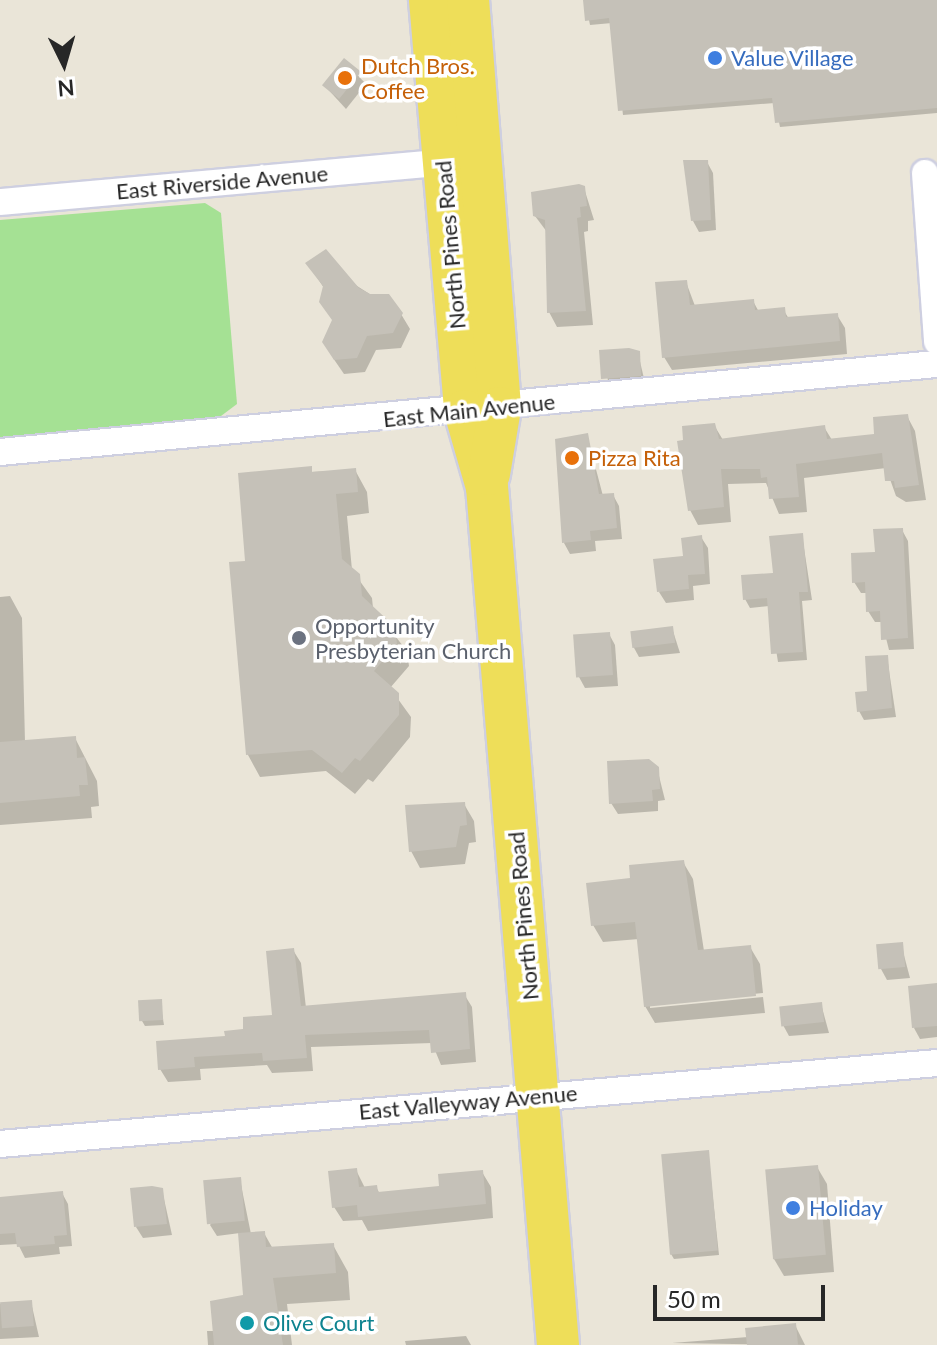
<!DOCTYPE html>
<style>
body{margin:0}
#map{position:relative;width:937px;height:1345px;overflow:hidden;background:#eae5d8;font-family:Lato,sans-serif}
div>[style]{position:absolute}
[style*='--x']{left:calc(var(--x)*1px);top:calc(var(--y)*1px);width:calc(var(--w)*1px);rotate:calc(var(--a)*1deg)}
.green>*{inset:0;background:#a5e194}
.shadow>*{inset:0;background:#0003}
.building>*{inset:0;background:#c5c1b8;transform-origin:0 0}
.roads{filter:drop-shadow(2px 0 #cecfe0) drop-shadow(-2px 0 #cecfe0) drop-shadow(0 2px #cecfe0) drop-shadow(0 -2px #cecfe0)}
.minor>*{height:26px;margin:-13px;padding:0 13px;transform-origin:13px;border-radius:13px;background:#fff}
.primary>*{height:42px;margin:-21px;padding:0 21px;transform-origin:21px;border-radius:21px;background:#eede59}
.dots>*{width:22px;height:22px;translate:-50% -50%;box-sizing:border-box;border:4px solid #fff;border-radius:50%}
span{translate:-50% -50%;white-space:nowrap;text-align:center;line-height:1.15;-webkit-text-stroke:7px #fff;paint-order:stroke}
.shop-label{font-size:22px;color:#366cbe}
.left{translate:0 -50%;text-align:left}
.food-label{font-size:22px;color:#c56008}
.street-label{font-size:22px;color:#272727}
.worship-label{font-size:22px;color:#5b616d}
.culture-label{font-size:22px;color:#0d838f}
.north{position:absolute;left:24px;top:24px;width:80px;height:80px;-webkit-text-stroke:6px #fff;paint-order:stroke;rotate:175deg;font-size:22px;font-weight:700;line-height:32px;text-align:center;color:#272727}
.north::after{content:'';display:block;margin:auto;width:28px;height:36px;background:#272727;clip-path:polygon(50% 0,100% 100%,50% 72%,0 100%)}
.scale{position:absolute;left:653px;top:1285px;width:172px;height:36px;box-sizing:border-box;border:4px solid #272727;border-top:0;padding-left:10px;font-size:24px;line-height:28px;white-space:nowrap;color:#272727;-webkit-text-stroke:6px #fff;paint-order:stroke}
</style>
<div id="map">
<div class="green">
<div style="clip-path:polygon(205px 203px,221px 213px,237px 404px,221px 416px,173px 428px,0 446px,0 220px)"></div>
</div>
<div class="shadow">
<div style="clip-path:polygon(585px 0,937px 0,937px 113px,780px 127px,775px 103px,623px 115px,612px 23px,590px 25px)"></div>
<div style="clip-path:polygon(344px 61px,366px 84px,346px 109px,324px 85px)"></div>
<div style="clip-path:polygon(707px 162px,713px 173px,716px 230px,699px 232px,693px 221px)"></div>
<div style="clip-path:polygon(584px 188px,594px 220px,588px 221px,588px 231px,584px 232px,593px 325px,557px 327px,549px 312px,547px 232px,535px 216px)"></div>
<div style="clip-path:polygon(308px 264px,343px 277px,401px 314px,410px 329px,401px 348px,376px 350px,365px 372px,344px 374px,333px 358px,333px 321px,324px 288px)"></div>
<div style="clip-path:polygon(686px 282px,695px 306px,753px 301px,759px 312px,783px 309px,789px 319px,837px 315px,845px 328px,847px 354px,672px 370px,664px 357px)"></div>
<div style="clip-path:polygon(602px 352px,638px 353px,646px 387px,610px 390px)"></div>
<div style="clip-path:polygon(907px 416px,915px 431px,926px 500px,906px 502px,896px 496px,886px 468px,804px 478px,807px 512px,779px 514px,766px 483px,728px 484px,731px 522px,698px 525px,690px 510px,714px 425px,723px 440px,824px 427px,832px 440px,876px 435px)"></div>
<div style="clip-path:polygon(587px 435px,603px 496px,613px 495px,619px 506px,622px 539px,595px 541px,596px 551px,570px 554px,564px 543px)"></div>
<div style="clip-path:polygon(355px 470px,367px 492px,369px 513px,347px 516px,352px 570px,372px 598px,373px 608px,407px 651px,409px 666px,390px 688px,411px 717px,410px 737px,373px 782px,368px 779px,355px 794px,326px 771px,260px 777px,248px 755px,247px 563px,240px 475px)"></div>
<div style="clip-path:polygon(902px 530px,908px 541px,914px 649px,889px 650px,882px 622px,875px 622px,868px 611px,867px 593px,861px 593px,854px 582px)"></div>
<div style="clip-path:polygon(802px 535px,812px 600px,802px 601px,807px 660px,778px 662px,769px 606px,750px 608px,745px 599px,775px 574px)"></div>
<div style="clip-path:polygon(701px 537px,708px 548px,710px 584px,693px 586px,694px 600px,666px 603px,659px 592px)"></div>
<div style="clip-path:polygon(10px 596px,22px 618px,25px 742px,75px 738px,97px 781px,99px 806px,91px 807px,92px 818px,0 825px,0 597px)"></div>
<div style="clip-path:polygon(672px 628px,680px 653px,639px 657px,633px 646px)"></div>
<div style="clip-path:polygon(609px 634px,615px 645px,618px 686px,585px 688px,579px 677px)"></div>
<div style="clip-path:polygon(887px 657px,896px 717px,864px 720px,859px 711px)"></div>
<div style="clip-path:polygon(657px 768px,665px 800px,658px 801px,658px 811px,618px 814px,611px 803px)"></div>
<div style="clip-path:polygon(464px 804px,474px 821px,476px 842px,469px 843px,465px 864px,420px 868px,411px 851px)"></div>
<div style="clip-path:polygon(683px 862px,693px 879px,704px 951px,750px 947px,760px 964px,763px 993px,650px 1004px,650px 1008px,763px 997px,765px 1013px,655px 1023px,645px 1006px,639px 939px,603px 942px,593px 925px,633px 880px)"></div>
<div style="clip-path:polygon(901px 944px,910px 978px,887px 980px,881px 969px)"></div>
<div style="clip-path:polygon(293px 950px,301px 963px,306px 1008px,464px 994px,472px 1007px,476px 1062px,441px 1065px,432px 1043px,311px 1047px,313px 1071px,272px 1073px,267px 1065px,200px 1069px,201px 1080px,168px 1082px,160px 1069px,275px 1017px)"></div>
<div style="clip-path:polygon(937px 985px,937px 1037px,920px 1039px,914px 1028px)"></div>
<div style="clip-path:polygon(160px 1001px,164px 1025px,145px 1026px,142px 1021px)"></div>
<div style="clip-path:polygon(821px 1004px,829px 1033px,789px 1036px,783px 1025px)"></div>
<div style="clip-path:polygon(708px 1152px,719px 1255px,674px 1259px,671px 1254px)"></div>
<div style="clip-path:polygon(817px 1167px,827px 1184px,834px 1272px,784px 1276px,774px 1259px)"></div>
<div style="clip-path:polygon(356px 1170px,365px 1188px,376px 1187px,380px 1194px,441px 1188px,482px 1172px,491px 1187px,493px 1218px,368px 1231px,362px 1220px,343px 1221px,334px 1207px)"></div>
<div style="clip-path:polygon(240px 1180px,251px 1234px,264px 1233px,273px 1249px,333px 1245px,348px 1272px,350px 1300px,287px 1304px,292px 1345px,208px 1345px,207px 1331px,215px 1331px,245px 1296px,240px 1233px,217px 1236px,210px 1225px)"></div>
<div style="clip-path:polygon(162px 1190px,172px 1235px,143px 1238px,136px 1227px)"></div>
<div style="clip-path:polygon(62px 1193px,68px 1204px,72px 1246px,59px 1247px,60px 1254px,25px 1258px,18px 1244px,0 1245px,0 1199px)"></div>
<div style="clip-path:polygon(31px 1302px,39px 1337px,0 1339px,0 1304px)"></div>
<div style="clip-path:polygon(795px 1325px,805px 1345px,672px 1343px,748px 1337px)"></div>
<div style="clip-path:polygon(466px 1336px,471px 1345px,406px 1345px,405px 1341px)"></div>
</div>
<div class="building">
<div style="clip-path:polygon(583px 0,937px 0,937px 108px,775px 123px,772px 98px,618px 111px,609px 18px,585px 21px)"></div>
<div style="left:344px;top:58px;width:22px;height:35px;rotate:39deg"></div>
<div style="clip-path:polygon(683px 160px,708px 160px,711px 220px,691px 221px)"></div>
<div style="clip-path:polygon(579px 184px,585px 186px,587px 206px,580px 207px,581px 217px,577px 218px,586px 311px,547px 313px,545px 220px,533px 216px,531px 192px)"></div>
<div style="clip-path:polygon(326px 249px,359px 288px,370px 294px,389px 294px,403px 313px,393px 333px,367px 336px,357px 358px,334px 360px,322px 342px,332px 320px,319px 302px,323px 286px,305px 263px)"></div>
<div style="clip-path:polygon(687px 280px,690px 305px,754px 299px,755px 310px,785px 307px,786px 317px,838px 313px,840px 341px,662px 358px,655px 282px)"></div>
<div style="clip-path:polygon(629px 348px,640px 351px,641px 376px,601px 379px,599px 350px)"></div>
<div style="clip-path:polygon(908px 414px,919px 485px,895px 488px,894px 481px,885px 481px,882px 453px,796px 464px,799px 497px,769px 499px,767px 477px,761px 478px,760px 469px,721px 469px,724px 507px,688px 511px,677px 441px,683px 440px,682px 426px,715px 423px,719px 439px,825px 425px,827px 439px,874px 434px,873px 417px)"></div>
<div style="clip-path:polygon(588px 433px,599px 494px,614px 493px,617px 528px,590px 531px,591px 540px,562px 543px,555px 439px)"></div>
<div style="clip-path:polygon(312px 466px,312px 472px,356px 468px,358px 492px,336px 494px,342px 559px,360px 574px,362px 596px,395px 627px,397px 644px,374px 671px,399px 693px,399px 715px,360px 761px,355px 758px,342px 773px,312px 750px,246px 755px,229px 562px,245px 561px,238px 473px)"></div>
<div style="clip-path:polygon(903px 528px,908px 638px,881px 640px,880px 611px,866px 612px,865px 582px,852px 583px,851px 553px,875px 552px,873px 529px)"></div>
<div style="clip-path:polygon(803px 533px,808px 592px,799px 592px,803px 652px,771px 654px,767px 598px,743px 600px,741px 575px,773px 573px,769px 536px)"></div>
<div style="clip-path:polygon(702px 535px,705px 574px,688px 575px,689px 589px,657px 592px,653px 559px,683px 556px,681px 538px)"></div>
<div style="left:673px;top:626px;width:17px;height:43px;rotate:83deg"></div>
<div style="left:610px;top:632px;width:43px;height:37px;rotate:86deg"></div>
<div style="clip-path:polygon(888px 655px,892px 708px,857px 712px,855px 692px,867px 691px,865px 656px)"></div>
<div style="clip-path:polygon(76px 736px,77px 758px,85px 757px,88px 785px,79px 785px,80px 796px,0 803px,0 742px)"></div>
<div style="clip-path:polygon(649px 759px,659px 767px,660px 789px,652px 790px,653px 801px,609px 804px,607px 761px)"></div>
<div style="clip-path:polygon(465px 802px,467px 825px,460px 826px,456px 847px,409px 852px,405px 805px)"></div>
<div style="clip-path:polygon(684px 860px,698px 950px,751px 945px,756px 996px,644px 1007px,635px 922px,591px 926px,586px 883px,630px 878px,629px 865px)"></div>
<div style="left:903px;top:942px;width:25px;height:27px;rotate:85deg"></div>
<div style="clip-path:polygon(294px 948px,301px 1006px,466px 992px,470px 1049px,431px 1053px,429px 1030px,305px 1035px,307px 1058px,263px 1061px,262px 1053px,194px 1057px,195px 1067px,158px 1070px,156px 1041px,225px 1036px,224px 1031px,243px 1029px,243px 1017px,272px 1015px,266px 951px)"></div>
<div style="clip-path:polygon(937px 983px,937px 1026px,912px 1028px,908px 986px)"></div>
<div style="left:162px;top:999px;width:21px;height:24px;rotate:87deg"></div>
<div style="left:822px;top:1002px;width:20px;height:43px;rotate:84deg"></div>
<div style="left:709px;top:1150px;width:101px;height:48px;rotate:85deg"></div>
<div style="left:818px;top:1165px;width:90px;height:53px;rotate:85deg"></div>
<div style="clip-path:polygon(357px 1168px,359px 1187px,377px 1185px,378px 1192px,439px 1186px,438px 1174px,483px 1170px,486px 1204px,358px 1217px,357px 1205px,332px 1208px,328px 1171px)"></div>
<div style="left:241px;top:1177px;width:44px;height:38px;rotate:85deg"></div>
<div style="clip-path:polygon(152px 1186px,163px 1188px,167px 1224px,134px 1227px,130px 1188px)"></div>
<div style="clip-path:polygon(63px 1191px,67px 1235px,54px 1236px,55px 1244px,17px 1247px,15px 1233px,0 1234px,0 1197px)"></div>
<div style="clip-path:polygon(265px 1231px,266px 1247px,334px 1243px,336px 1273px,273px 1278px,283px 1345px,214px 1345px,210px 1301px,243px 1295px,238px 1233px)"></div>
<div style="left:32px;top:1300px;width:26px;height:32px;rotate:86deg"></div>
<div style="clip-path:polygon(796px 1323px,798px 1345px,747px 1345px,745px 1328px)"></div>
</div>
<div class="roads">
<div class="minor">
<div style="--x:925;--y:173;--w:169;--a:85.9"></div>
<div style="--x:0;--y:202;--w:446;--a:-5.1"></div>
<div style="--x:0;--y:452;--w:941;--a:-5.37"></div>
<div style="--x:0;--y:1144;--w:940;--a:-4.94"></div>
</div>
<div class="primary">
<div style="--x:430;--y:0;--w:412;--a:85.1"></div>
<div style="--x:465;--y:411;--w:79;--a:73.9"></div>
<div style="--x:487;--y:487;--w:861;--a:85.27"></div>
<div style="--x:468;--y:0;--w:409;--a:85.5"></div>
<div style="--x:500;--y:408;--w:67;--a:99.5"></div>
</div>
</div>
<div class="dots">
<div style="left:715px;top:58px;background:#3f7fe0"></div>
<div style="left:345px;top:78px;background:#e8710a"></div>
<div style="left:572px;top:458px;background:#e8710a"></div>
<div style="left:299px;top:638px;background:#6b7280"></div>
<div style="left:793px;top:1208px;background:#3f7fe0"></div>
<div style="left:247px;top:1323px;background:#0f9aa8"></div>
</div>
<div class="shop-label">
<span class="left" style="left:731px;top:58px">Value Village</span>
<span class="left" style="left:809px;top:1208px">Holiday</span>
</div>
<div class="food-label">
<span class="left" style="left:361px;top:78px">Dutch Bros.<br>Coffee</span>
<span class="left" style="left:588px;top:458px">Pizza Rita</span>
</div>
<div class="street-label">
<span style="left:222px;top:182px;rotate:-5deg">East Riverside Avenue</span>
<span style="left:450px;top:245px;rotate:-95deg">North Pines Road</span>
<span style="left:469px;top:410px;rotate:-6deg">East Main Avenue</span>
<span style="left:523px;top:916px;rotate:-95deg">North Pines Road</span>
<span style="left:468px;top:1102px;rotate:-5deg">East Valleyway Avenue</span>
</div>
<div class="worship-label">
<span class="left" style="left:315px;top:638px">Opportunity<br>Presbyterian Church</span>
</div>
<div class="culture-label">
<span class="left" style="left:263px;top:1323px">Olive Court</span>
</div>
<div class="north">N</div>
<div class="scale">50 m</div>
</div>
